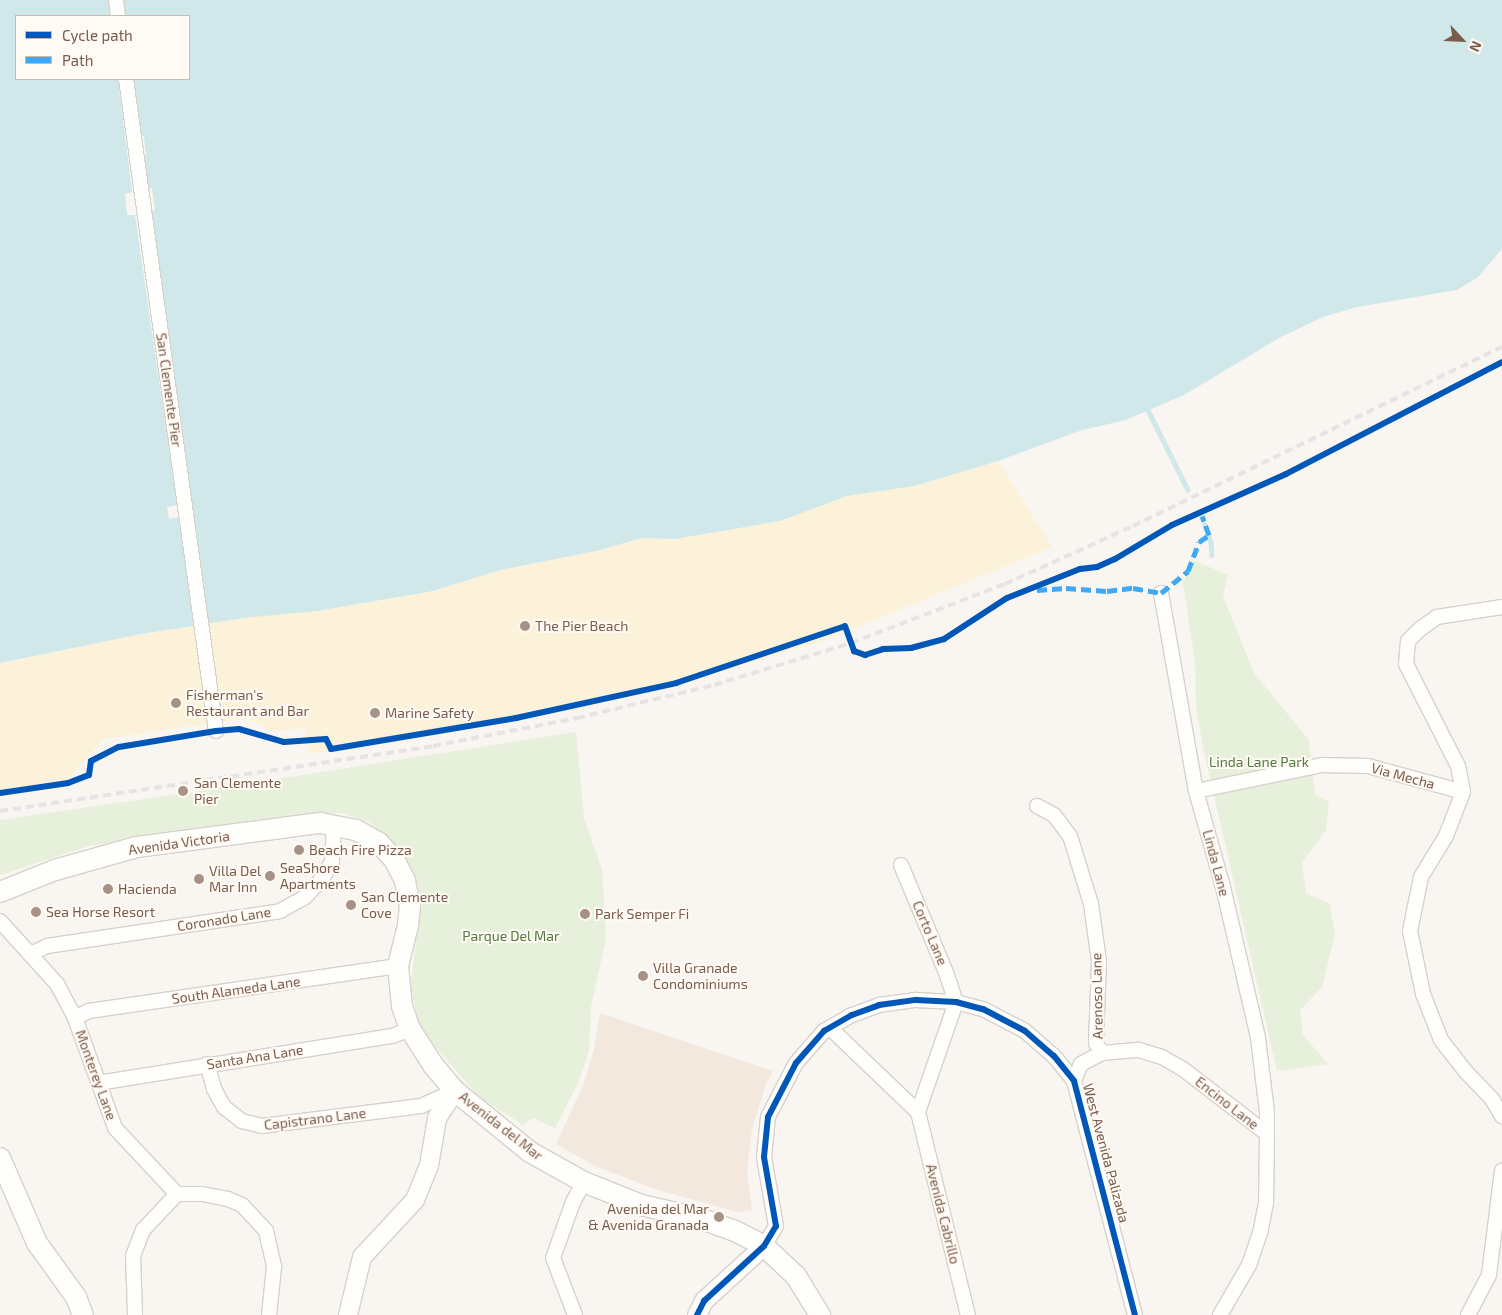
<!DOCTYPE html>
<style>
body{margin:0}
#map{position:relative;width:1502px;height:1315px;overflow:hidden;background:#f9f5f0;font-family:"Exo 2",sans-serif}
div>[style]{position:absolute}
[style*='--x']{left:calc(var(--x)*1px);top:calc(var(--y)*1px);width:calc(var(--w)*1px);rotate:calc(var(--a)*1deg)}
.residential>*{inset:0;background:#f2e8de}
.green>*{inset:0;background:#e7f0db}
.sand>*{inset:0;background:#fbf2d9}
.water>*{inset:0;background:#d0e8ea}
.pier>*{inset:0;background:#f9f5f0}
.stream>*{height:4.5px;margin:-2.25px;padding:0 2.25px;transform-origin:2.25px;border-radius:2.25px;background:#d0e8ea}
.roads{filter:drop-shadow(1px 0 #d7d1cb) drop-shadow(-1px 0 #d7d1cb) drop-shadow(0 1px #d7d1cb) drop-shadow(0 -1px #d7d1cb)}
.minor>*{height:14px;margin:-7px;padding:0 7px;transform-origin:7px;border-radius:7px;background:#fefefd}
.tertiary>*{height:18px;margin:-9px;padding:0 9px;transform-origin:9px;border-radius:9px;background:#fefefd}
.secondary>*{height:20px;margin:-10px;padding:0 10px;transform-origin:10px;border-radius:10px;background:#fefefd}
.rail>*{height:4px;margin-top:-2px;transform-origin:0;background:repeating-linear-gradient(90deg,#e6e3e7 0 8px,transparent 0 13px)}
.quiet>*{height:5px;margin-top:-2.5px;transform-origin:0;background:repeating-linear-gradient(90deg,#3fa9f5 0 10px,transparent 0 15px)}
.cycleway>*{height:6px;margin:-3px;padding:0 3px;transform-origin:3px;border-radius:3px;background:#0057b8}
.dots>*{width:14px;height:14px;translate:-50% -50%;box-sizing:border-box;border:2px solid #fffaf3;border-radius:50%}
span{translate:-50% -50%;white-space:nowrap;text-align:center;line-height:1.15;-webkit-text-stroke:4px #fffaf3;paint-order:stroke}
.street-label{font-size:14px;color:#7a5c4d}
.poi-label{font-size:14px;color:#7a5c4d}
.left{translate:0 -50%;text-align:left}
.right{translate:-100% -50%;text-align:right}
.park-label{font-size:14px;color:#537a41}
.legend{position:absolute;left:15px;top:15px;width:175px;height:65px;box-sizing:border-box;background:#fffaf3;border:1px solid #cabbb1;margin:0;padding:6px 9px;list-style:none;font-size:15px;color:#7a5c4d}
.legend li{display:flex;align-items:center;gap:10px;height:25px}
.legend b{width:25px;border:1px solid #cabbb1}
.north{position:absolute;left:1437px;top:15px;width:50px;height:50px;-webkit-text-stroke:4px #fffaf3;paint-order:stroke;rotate:115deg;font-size:14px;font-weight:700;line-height:20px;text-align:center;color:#7a5c4d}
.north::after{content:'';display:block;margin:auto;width:18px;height:22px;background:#7a5c4d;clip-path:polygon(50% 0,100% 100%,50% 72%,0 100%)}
</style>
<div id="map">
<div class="residential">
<div style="clip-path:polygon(600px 1013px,773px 1071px,766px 1084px,752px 1129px,747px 1170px,752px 1210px,737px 1212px,655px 1189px,597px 1167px,556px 1144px,583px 1086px,594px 1049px)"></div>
</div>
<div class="green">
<div style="clip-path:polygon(1193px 560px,1228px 575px,1223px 596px,1254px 673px,1309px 740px,1315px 795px,1329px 802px,1326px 830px,1302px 863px,1306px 894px,1329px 903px,1335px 934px,1322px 987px,1300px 1010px,1303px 1035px,1328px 1064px,1277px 1071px,1203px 747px,1196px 705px,1195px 661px,1183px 583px)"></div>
<div style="clip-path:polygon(576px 732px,584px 818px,602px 870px,606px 938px,591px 1007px,589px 1051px,578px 1083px,555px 1128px,533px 1118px,523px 1125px,479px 1097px,431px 1042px,417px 1018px,411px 986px,420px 902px,419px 888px,411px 866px,395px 844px,369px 822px,340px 813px,260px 819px,89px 846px,0 875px,0 820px,207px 790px)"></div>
</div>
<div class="sand">
<div style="clip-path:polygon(998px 461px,1052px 547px,825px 640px,685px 682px,578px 709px,432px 736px,308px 754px,305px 728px,272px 731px,247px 718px,103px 739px,60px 788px,0 797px,0 663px,141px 634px,243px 618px,317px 611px,433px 591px,500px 570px,596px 551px,642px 538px,675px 539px,780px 521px,847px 496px,914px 486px)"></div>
</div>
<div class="water">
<div style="clip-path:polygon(evenodd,0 0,1502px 0,1502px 249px,1478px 277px,1457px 290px,1357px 307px,1323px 317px,1279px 338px,1184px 395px,1126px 420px,1082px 430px,998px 461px,914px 486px,847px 496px,780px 521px,675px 539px,642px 538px,596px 551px,500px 570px,433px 591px,317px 611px,243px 618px,141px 634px,0 663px,0 0,16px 16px,189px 16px,189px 79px,16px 79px,16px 16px)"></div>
</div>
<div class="pier">
<div style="clip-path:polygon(118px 79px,132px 79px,140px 136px,144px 136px,146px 156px,142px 156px,146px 189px,152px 188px,155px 210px,148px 211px,207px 626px,195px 628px,179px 517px,169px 519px,167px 507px,177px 505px,135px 215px,127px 215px,125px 194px,132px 192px)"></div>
</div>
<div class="stream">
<div style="--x:1148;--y:410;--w:89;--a:63.4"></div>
<div style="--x:1202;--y:516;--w:28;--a:71"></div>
<div style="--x:1211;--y:542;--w:13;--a:86"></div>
</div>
<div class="roads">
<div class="minor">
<div style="--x:116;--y:0;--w:16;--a:83"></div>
<div style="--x:126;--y:79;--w:658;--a:82.14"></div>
<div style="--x:1161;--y:593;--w:201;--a:80"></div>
<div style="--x:1196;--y:791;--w:100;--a:74.3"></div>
<div style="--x:1223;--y:887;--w:155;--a:76.9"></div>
<div style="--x:1258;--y:1038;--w:75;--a:83.1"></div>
<div style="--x:1267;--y:1112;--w:22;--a:90"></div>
<div style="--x:1502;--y:607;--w:66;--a:171.3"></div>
<div style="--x:1437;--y:617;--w:19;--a:145"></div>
<div style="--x:1421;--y:628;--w:18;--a:135"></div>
<div style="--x:1408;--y:641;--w:23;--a:95"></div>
<div style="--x:1406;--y:664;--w:114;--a:63"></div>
<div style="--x:1458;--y:766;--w:26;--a:79"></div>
<div style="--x:1463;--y:792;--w:47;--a:111.1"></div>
<div style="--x:1446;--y:836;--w:48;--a:121.4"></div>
<div style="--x:1421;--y:877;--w:55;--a:101.5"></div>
<div style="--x:1410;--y:931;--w:64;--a:78.3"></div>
<div style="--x:1423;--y:994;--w:49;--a:68.6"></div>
<div style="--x:1441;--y:1040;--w:41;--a:52"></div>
<div style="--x:1466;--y:1072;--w:37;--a:46"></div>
<div style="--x:1492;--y:1099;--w:20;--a:60"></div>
<div style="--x:1196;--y:791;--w:128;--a:-11.7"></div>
<div style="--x:1321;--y:765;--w:47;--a:1.2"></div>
<div style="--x:1368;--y:766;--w:98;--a:15.3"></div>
<div style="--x:1037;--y:806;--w:19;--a:28"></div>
<div style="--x:1054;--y:815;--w:26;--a:53"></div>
<div style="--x:1070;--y:836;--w:71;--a:72.8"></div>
<div style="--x:1091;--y:904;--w:58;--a:82"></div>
<div style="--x:1099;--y:961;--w:82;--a:92.1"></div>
<div style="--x:1096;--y:1043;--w:12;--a:59"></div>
<div style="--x:901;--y:865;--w:119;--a:67.3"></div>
<div style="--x:947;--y:975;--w:28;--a:72"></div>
<div style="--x:0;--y:921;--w:85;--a:47.9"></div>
<div style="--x:57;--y:984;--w:38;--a:62"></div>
<div style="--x:75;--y:1018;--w:117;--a:70"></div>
<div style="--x:115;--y:1128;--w:91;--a:46.8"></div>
<div style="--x:177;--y:1194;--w:25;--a:0"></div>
<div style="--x:202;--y:1194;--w:26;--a:11"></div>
<div style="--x:228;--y:1199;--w:15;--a:23"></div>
<div style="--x:242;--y:1205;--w:35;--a:47"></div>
<div style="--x:266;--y:1231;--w:37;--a:77"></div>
<div style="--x:274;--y:1267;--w:48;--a:95.9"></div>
<div style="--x:30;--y:954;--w:19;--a:-25"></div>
<div style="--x:47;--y:946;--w:236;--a:-8.5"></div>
<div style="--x:280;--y:911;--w:29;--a:-29"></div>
<div style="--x:305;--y:897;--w:25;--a:-47"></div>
<div style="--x:322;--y:879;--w:20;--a:-60"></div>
<div style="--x:332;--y:862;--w:38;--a:-87"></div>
<div style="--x:75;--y:1018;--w:16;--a:-27"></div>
<div style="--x:89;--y:1011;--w:312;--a:-8.3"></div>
<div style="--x:830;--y:1028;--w:122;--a:43.7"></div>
<div style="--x:918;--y:1112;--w:209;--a:76.2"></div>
<div style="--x:207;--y:1064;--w:26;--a:74"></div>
<div style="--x:214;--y:1089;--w:21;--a:61"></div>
<div style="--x:224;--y:1107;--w:23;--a:38"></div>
<div style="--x:242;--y:1121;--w:21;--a:14"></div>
<div style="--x:262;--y:1126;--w:160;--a:-7.2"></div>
<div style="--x:421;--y:1106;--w:37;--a:-24"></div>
<div style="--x:1074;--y:1081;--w:18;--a:-68"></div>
<div style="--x:1081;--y:1064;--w:24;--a:-28"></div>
<div style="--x:1102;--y:1053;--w:37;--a:-5"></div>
<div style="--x:1139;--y:1050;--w:24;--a:17"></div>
<div style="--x:1162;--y:1057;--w:24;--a:30"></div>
<div style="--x:1183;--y:1069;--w:106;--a:37.7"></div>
<div style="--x:1267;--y:1134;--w:69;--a:90.8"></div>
<div style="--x:1266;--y:1203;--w:31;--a:101"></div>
<div style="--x:1260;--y:1233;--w:34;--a:109"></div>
<div style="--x:1249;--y:1265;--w:58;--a:120.1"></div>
<div style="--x:98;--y:1083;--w:298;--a:-9.1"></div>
<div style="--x:392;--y:1036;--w:19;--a:-21"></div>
<div style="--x:918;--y:1112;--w:116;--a:-70.9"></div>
<div style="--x:764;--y:1246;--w:23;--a:-59"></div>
<div style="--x:776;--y:1226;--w:70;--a:-99.9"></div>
<div style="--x:764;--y:1157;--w:40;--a:-84.3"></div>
<div style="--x:768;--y:1117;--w:61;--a:-62.6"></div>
<div style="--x:796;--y:1063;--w:43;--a:-48.8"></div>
<div style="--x:824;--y:1031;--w:32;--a:-30"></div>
<div style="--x:852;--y:1015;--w:29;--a:-20"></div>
<div style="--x:879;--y:1005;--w:37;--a:-8"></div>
<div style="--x:916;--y:1000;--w:40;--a:2.9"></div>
<div style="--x:956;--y:1002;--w:28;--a:15"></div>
<div style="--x:983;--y:1009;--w:47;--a:27.6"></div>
<div style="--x:1025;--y:1031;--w:38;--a:41"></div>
<div style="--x:1054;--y:1056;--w:32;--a:51"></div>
<div style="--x:1074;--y:1081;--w:242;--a:75.4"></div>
<div style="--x:135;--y:1315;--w:59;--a:-91.9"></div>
<div style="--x:133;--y:1256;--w:28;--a:-69"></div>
<div style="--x:143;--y:1230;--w:50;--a:-46.6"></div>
<div style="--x:575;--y:1315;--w:61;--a:-111.1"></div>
<div style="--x:553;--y:1258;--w:59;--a:-70.3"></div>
<div style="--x:573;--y:1202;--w:23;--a:-61"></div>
<div style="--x:1468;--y:1315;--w:45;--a:-62.3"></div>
<div style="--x:1489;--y:1275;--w:105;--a:-82.9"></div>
</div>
<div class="tertiary">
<div style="--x:348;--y:1315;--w:60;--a:-76.4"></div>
<div style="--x:362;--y:1257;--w:78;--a:-47.1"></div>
<div style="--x:415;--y:1200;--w:37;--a:-68"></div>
<div style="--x:429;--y:1166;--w:49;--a:-80.5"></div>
<div style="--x:437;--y:1118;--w:32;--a:-56"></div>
<div style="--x:697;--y:1315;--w:16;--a:-63"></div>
<div style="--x:704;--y:1301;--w:81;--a:-42.5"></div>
</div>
<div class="secondary">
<div style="--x:0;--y:892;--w:59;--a:-21.8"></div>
<div style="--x:55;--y:870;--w:85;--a:-15.7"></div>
<div style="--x:137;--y:847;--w:185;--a:-7.5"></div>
<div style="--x:320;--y:823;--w:37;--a:11"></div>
<div style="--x:356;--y:830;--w:26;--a:29"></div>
<div style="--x:379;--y:843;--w:24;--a:48"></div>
<div style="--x:395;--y:861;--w:22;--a:63"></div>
<div style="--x:405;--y:881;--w:25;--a:79"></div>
<div style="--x:410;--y:906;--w:19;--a:96"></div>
<div style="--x:408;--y:925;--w:42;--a:103.7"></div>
<div style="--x:398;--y:966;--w:40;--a:84.3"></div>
<div style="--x:402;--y:1006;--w:24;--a:71"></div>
<div style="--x:410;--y:1029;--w:43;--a:57.4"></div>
<div style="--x:433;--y:1065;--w:34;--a:50"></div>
<div style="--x:455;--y:1091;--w:97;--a:39.1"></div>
<div style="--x:530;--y:1152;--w:62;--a:29.1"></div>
<div style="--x:584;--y:1182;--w:61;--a:22"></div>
<div style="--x:641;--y:1205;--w:63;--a:12.9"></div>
<div style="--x:702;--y:1219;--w:33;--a:20"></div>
<div style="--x:733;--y:1230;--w:35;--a:27"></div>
<div style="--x:764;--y:1246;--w:44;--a:43.2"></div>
<div style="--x:796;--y:1276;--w:46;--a:58.4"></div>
<div style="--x:0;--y:1158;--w:93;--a:66.5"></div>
<div style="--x:37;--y:1243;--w:67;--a:54.2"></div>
<div style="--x:76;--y:1297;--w:19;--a:69"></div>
</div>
</div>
<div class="rail">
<div style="--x:0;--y:811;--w:438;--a:-8.5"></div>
<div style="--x:433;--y:746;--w:147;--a:-11"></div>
<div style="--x:577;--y:718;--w:141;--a:-13.5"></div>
<div style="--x:714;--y:685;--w:143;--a:-17"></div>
<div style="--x:851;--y:643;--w:165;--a:-21"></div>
<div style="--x:1005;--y:584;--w:141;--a:-24.4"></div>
<div style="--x:1133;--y:526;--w:410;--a:-25.9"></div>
</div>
<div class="quiet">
<div style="--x:1037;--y:590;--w:29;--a:-4"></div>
<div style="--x:1066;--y:588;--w:41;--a:4.2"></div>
<div style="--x:1107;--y:591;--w:26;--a:-7"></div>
<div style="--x:1133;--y:588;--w:28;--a:10"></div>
<div style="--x:1161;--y:593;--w:35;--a:-39"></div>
<div style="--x:1188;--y:571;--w:31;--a:-69"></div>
<div style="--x:1199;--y:542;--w:12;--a:-35"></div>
<div style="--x:1209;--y:535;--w:20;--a:-110"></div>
</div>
<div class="cycleway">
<div style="--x:0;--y:793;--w:69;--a:-8.4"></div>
<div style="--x:68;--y:783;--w:22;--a:-21"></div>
<div style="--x:89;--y:775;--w:14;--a:-82"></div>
<div style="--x:91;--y:761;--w:31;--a:-27"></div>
<div style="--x:119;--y:747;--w:98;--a:-9.4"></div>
<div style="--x:216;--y:731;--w:23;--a:-5"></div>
<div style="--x:239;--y:729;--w:47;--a:16.1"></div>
<div style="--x:284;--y:742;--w:42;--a:-4.1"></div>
<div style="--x:326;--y:739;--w:11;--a:63"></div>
<div style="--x:331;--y:749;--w:188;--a:-9.5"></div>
<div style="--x:516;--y:718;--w:164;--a:-12.3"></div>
<div style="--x:676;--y:683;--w:178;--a:-18.6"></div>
<div style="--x:845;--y:626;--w:27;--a:70"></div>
<div style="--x:854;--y:651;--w:12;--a:20"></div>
<div style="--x:865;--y:655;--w:19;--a:-18"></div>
<div style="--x:883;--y:649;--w:28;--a:-2"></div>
<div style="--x:911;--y:648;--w:34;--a:-15"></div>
<div style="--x:944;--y:639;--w:75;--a:-33.1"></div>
<div style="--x:1007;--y:598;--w:79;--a:-21.7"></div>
<div style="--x:1080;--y:569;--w:17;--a:-7"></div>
<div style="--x:1097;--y:567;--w:20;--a:-24"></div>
<div style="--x:1115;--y:559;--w:66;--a:-30.8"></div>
<div style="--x:1172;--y:525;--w:125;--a:-24.1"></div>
<div style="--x:1286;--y:474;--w:243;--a:-27.4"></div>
<div style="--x:697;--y:1315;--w:16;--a:-63"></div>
<div style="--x:704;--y:1301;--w:81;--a:-42.5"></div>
<div style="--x:764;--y:1246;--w:23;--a:-59"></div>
<div style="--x:776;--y:1226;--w:70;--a:-99.9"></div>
<div style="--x:764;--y:1157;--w:40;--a:-84.3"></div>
<div style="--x:768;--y:1117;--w:61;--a:-62.6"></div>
<div style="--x:796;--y:1063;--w:43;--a:-48.8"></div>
<div style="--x:824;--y:1031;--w:32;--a:-30"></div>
<div style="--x:852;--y:1015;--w:29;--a:-20"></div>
<div style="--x:879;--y:1005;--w:37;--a:-8"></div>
<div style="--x:916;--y:1000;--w:40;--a:2.9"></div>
<div style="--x:956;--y:1002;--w:28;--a:15"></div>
<div style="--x:983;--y:1009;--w:47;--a:27.6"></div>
<div style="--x:1025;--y:1031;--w:38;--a:41"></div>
<div style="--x:1054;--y:1056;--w:32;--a:51"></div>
<div style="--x:1074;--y:1081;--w:242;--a:75.4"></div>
</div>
<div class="dots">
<div style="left:525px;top:626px;background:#a69286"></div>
<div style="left:176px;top:703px;background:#a69286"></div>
<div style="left:375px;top:713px;background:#a69286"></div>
<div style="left:183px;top:791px;background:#a69286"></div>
<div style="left:299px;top:850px;background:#a69286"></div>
<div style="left:270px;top:876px;background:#a69286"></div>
<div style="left:199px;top:879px;background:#a69286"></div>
<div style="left:108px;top:889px;background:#a69286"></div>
<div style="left:351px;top:905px;background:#a69286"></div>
<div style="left:36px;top:912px;background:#a69286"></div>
<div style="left:585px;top:914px;background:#a69286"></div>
<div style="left:643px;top:976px;background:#a69286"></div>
<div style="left:719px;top:1217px;background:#a69286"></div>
</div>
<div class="street-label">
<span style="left:169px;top:390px;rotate:82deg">San Clemente Pier</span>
<span style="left:1403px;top:776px;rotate:15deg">Via Mecha</span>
<span style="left:179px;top:843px;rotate:-8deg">Avenida Victoria</span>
<span style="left:1216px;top:863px;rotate:75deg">Linda Lane</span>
<span style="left:224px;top:919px;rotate:-9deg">Coronado Lane</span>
<span style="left:930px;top:933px;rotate:67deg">Corto Lane</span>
<span style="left:236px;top:990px;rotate:-8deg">South Alameda Lane</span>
<span style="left:1097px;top:996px;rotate:-91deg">Arenoso Lane</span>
<span style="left:255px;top:1057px;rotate:-9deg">Santa Ana Lane</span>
<span style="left:96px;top:1075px;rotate:70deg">Monterey Lane</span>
<span style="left:1227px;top:1103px;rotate:38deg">Encino Lane</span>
<span style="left:315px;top:1119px;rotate:-7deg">Capistrano Lane</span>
<span style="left:501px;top:1126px;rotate:38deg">Avenida del Mar</span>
<span style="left:1106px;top:1153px;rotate:75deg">West Avenida Palizada</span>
<span style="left:943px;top:1214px;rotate:76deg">Avenida Cabrillo</span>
</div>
<div class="poi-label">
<span class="left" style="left:535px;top:626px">The Pier Beach</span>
<span class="left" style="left:186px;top:703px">Fisherman's<br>Restaurant and Bar</span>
<span class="left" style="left:385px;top:713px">Marine Safety</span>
<span class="left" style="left:194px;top:791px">San Clemente<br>Pier</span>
<span class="left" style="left:309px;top:850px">Beach Fire Pizza</span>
<span class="left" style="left:280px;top:876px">SeaShore<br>Apartments</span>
<span class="left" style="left:209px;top:879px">Villa Del<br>Mar Inn</span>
<span class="left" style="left:118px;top:889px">Hacienda</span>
<span class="left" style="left:361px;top:905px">San Clemente<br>Cove</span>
<span class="left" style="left:46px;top:912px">Sea Horse Resort</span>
<span class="left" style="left:595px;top:914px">Park Semper Fi</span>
<span class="left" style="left:653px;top:976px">Villa Granade<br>Condominiums</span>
<span class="right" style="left:709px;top:1217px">Avenida del Mar<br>&amp; Avenida Granada</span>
</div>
<div class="park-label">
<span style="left:1259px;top:762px">Linda Lane Park</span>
<span style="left:511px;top:936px">Parque Del Mar</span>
</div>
<ul class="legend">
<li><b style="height:6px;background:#0057b8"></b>Cycle path</li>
<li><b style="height:6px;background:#3fa9f5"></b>Path</li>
</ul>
<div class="north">N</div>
</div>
